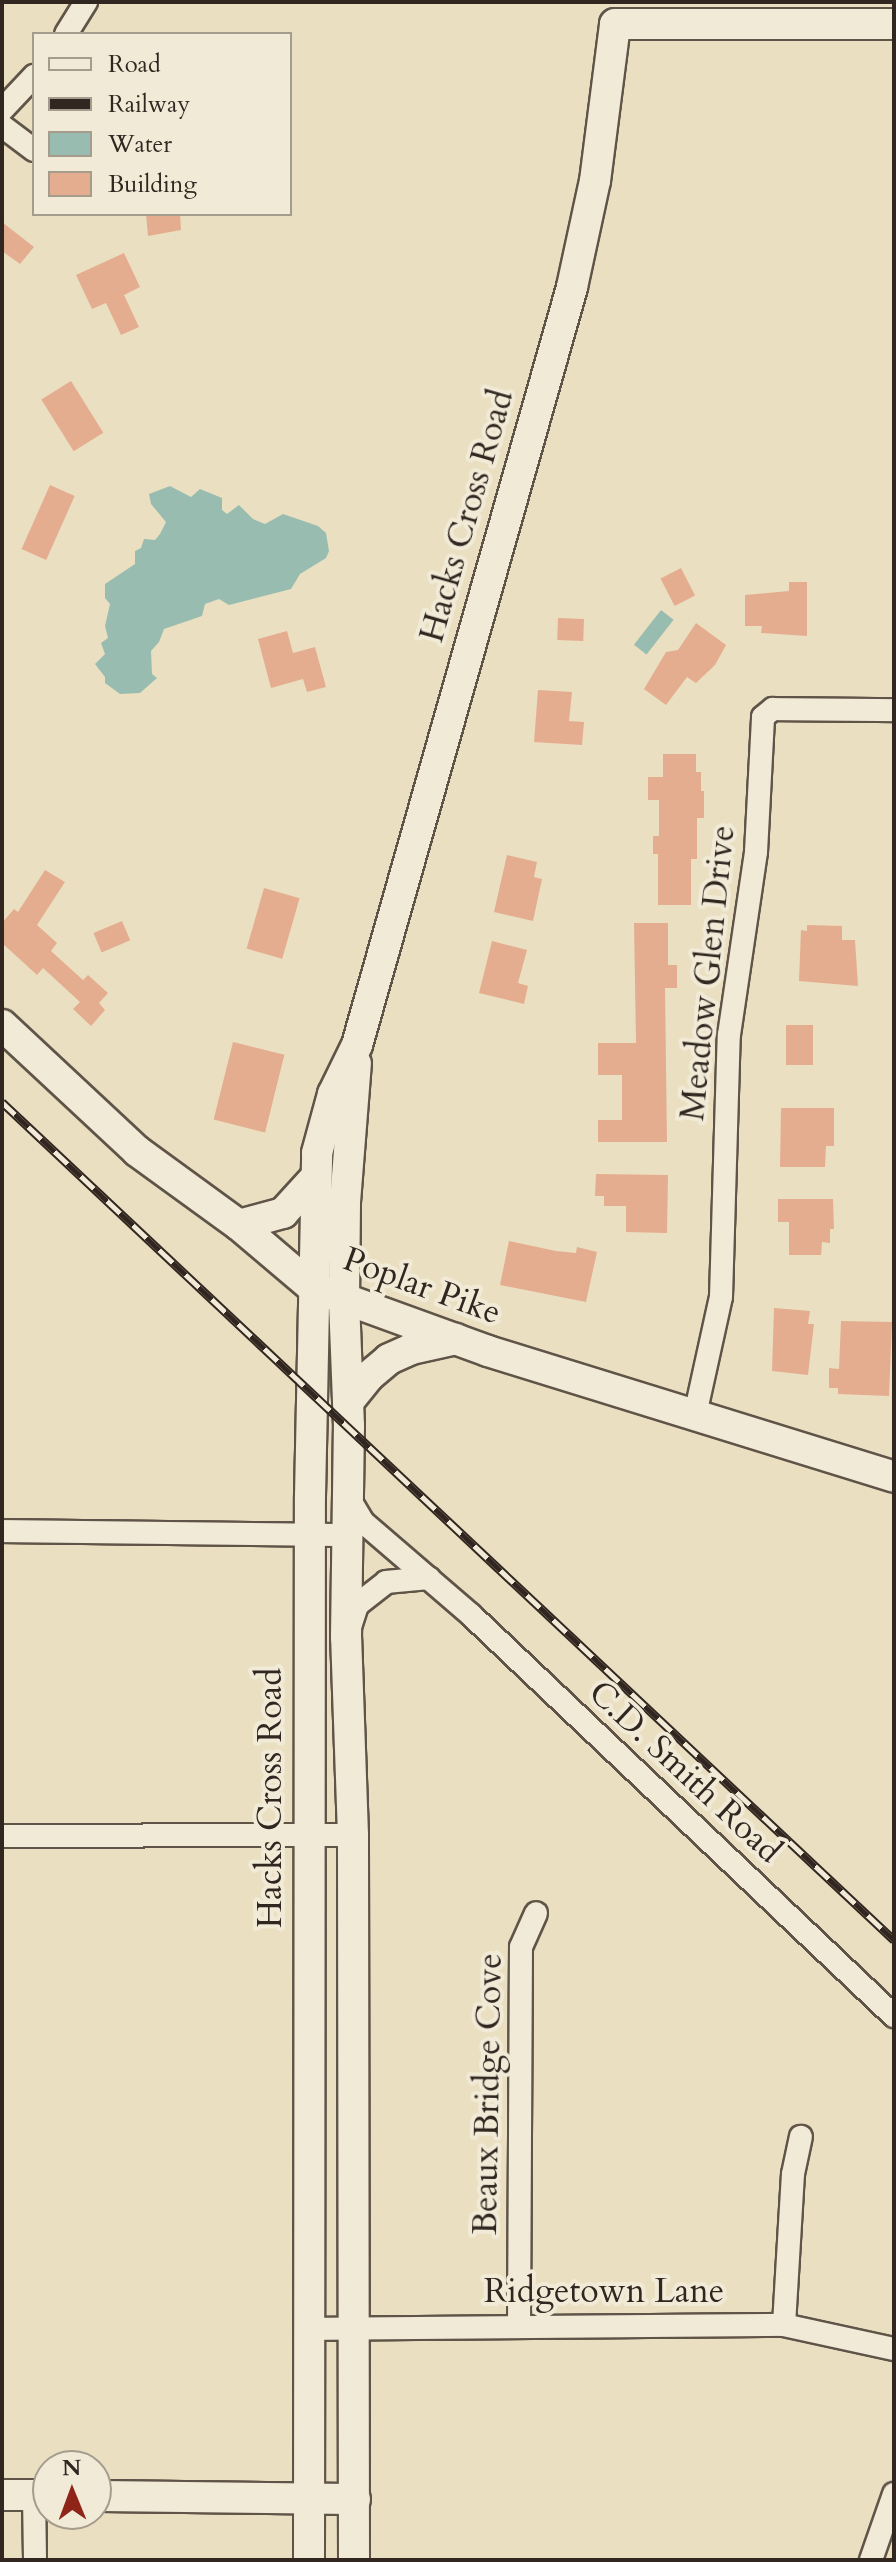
<!DOCTYPE html>
<style>
body{margin:0}
#map{position:relative;width:896px;height:2562px;overflow:hidden;background:#eadfc1;font-family:Cardo,serif}
div>[style]{position:absolute}
[style*='--x']{left:calc(var(--x)*1px);top:calc(var(--y)*1px);width:calc(var(--w)*1px);rotate:calc(var(--a)*1deg)}
.water>*{inset:0;background:#98bdb0;transform-origin:0 0}
.building>*{inset:0;background:#e5ad8f;transform-origin:0 0}
.roads{filter:drop-shadow(2px 0 #605448) drop-shadow(-2px 0 #605448) drop-shadow(0 2px #605448) drop-shadow(0 -2px #605448)}
.street>*{height:22px;margin:-11px;padding:0 11px;transform-origin:11px;border-radius:11px;background:#f1ead7}
.secondary>*{height:30px;margin:-15px;padding:0 15px;transform-origin:15px;border-radius:15px;background:#f1ead7}
.rail>*{height:9px;margin-top:-4.5px;transform-origin:0;background:repeating-linear-gradient(90deg,#f1ead7 0 18px,#322620 0 36px);box-sizing:border-box;border-block:2px solid #322620}
span{translate:-50% -50%;white-space:nowrap;text-align:center;line-height:1.15;-webkit-text-stroke:8px #f1ead7;paint-order:stroke}
.street-label{font-size:34px;color:#322620}
.frame{position:absolute;inset:0;border:4px solid #322620;pointer-events:none}
.legend{position:absolute;left:32px;top:32px;width:260px;height:184px;box-sizing:border-box;background:#f1ead7;border:2px solid #a59c8e;margin:0;padding:10px 14px;list-style:none;font-size:24px;color:#322620}
.legend li{display:flex;align-items:center;gap:16px;height:40px}
.legend b{width:40px;border:2px solid #a59c8e}
.north{position:absolute;left:32px;top:2450px;width:80px;height:80px;box-sizing:border-box;background:#f1ead7;border:2px solid #a59c8e;border-radius:50%;rotate:359deg;font-size:22px;font-weight:700;line-height:32px;text-align:center;color:#322620}
.north::after{content:'';display:block;margin:auto;width:28px;height:36px;background:#8f2418;clip-path:polygon(50% 0,100% 100%,50% 72%,0 100%)}
</style>
<div id="map">
<div class="water">
<div style="clip-path:polygon(170px 486px,191px 497px,200px 489px,222px 498px,222px 510px,227px 514px,239px 505px,253px 519px,265px 524px,283px 514px,318px 526px,326px 533px,329px 551px,326px 558px,300px 574px,291px 589px,229px 605px,219px 599px,205px 604px,202px 616px,164px 629px,159px 642px,151px 651px,152px 674px,157px 678px,140px 693px,120px 694px,105px 683px,105px 677px,95px 664px,105px 654px,101px 643px,108px 638px,105px 626px,110px 604px,105px 598px,105px 584px,135px 564px,135px 551px,141px 548px,144px 539px,155px 540px,160px 534px,166px 522px,151px 504px,149px 494px)"></div>
<div style="left:661px;top:610px;width:16px;height:44px;rotate:38deg"></div>
</div>
<div class="building">
<div style="clip-path:polygon(146px 214px,180px 214px,181px 230px,148px 236px)"></div>
<div style="clip-path:polygon(2px 222px,34px 247px,20px 264px,2px 251px)"></div>
<div style="clip-path:polygon(124px 253px,140px 287px,124px 295px,139px 327px,121px 335px,106px 303px,92px 309px,76px 275px)"></div>
<div style="left:71px;top:381px;width:61px;height:35px;rotate:58deg"></div>
<div style="left:50px;top:485px;width:27px;height:70px;rotate:24deg"></div>
<div style="left:681px;top:568px;width:31px;height:23px;rotate:63deg"></div>
<div style="clip-path:polygon(789px 582px,807px 582px,807px 636px,761px 633px,762px 626px,745px 626px,745px 595px,789px 591px)"></div>
<div style="left:558px;top:618px;width:26px;height:22px;rotate:2deg"></div>
<div style="clip-path:polygon(696px 623px,726px 645px,715px 665px,696px 683px,687px 677px,666px 705px,644px 689px,666px 652px,678px 650px)"></div>
<div style="clip-path:polygon(287px 631px,293px 653px,315px 647px,326px 687px,307px 692px,303px 679px,271px 688px,258px 639px)"></div>
<div style="clip-path:polygon(538px 690px,572px 692px,569px 721px,584px 722px,582px 745px,534px 742px)"></div>
<div style="clip-path:polygon(663px 754px,696px 754px,696px 772px,701px 772px,701px 791px,704px 791px,704px 818px,697px 818px,697px 859px,691px 859px,691px 905px,658px 905px,658px 854px,653px 854px,653px 836px,659px 836px,659px 800px,648px 800px,648px 777px,663px 777px)"></div>
<div style="clip-path:polygon(507px 855px,537px 862px,534px 877px,542px 879px,533px 921px,494px 912px)"></div>
<div style="clip-path:polygon(45px 870px,65px 882px,37px 925px,57px 943px,51px 951px,83px 980px,88px 975px,108px 993px,99px 1003px,105px 1010px,91px 1026px,73px 1009px,80px 1002px,43px 968px,37px 975px,2px 943px,2px 923px,14px 909px,18px 912px)"></div>
<div style="left:264px;top:888px;width:37px;height:63px;rotate:16deg"></div>
<div style="left:122px;top:921px;width:21px;height:31px;rotate:67deg"></div>
<div style="clip-path:polygon(634px 923px,668px 923px,668px 965px,677px 965px,677px 988px,665px 988px,667px 1142px,598px 1142px,598px 1120px,622px 1120px,622px 1075px,598px 1075px,598px 1043px,636px 1043px)"></div>
<div style="clip-path:polygon(807px 925px,842px 926px,842px 940px,855px 940px,858px 986px,799px 981px,801px 930px,807px 931px)"></div>
<div style="clip-path:polygon(492px 941px,527px 950px,518px 983px,528px 986px,524px 1004px,479px 993px)"></div>
<div style="left:786px;top:1025px;width:27px;height:40px"></div>
<div style="left:233px;top:1042px;width:53px;height:80px;rotate:14deg"></div>
<div style="clip-path:polygon(781px 1108px,834px 1108px,834px 1146px,826px 1146px,825px 1167px,780px 1167px)"></div>
<div style="clip-path:polygon(596px 1174px,668px 1175px,667px 1233px,626px 1232px,626px 1206px,604px 1206px,604px 1196px,595px 1196px)"></div>
<div style="clip-path:polygon(778px 1199px,833px 1199px,834px 1229px,830px 1229px,830px 1243px,822px 1242px,821px 1255px,789px 1255px,789px 1222px,778px 1222px)"></div>
<div style="clip-path:polygon(509px 1241px,556px 1251px,576px 1253px,577px 1247px,597px 1252px,586px 1302px,500px 1285px)"></div>
<div style="clip-path:polygon(774px 1308px,810px 1311px,808px 1324px,814px 1324px,808px 1375px,772px 1371px)"></div>
<div style="clip-path:polygon(841px 1321px,892px 1322px,889px 1396px,838px 1394px,838px 1388px,829px 1388px,829px 1368px,839px 1369px)"></div>
</div>
<div class="roads">
<div class="street">
<div style="--x:66;--y:34;--w:38;--a:-58"></div>
<div style="--x:2;--y:110;--w:47;--a:-46.7"></div>
<div style="--x:2;--y:126;--w:40;--a:37"></div>
<div style="--x:695;--y:1415;--w:121;--a:-77.6"></div>
<div style="--x:721;--y:1297;--w:262;--a:-88.3"></div>
<div style="--x:729;--y:1035;--w:185;--a:-81.6"></div>
<div style="--x:756;--y:852;--w:135;--a:-87"></div>
<div style="--x:763;--y:717;--w:13;--a:-39"></div>
<div style="--x:773;--y:709;--w:121;--a:0.5"></div>
<div style="--x:348;--y:1497;--w:29;--a:59"></div>
<div style="--x:363;--y:1522;--w:143;--a:40.7"></div>
<div style="--x:471;--y:1615;--w:583;--a:43.47"></div>
<div style="--x:2;--y:1531;--w:345;--a:0.7"></div>
<div style="--x:350;--y:1627;--w:23;--a:-72"></div>
<div style="--x:357;--y:1605;--w:37;--a:-38"></div>
<div style="--x:386;--y:1582;--w:43;--a:-5.3"></div>
<div style="--x:2;--y:1836;--w:351;--a:-0.2"></div>
<div style="--x:784;--y:2325;--w:151;--a:-86.6"></div>
<div style="--x:793;--y:2174;--w:38;--a:-78"></div>
<div style="--x:519;--y:2327;--w:380;--a:-89.7"></div>
<div style="--x:521;--y:1947;--w:37;--a:-66"></div>
<div style="--x:311;--y:2329;--w:473;--a:-0.5"></div>
<div style="--x:784;--y:2325;--w:113;--a:12.3"></div>
<div style="--x:34;--y:2495;--w:65;--a:89.1"></div>
<div style="--x:871;--y:2560;--w:70;--a:-70.8"></div>
</div>
<div class="secondary">
<div style="--x:2;--y:1025;--w:185;--a:43"></div>
<div style="--x:137;--y:1151;--w:126;--a:36"></div>
<div style="--x:239;--y:1225;--w:96;--a:40.3"></div>
<div style="--x:312;--y:1287;--w:187;--a:20"></div>
<div style="--x:488;--y:1351;--w:425;--a:17.2"></div>
<div style="--x:239;--y:1225;--w:46;--a:-15.3"></div>
<div style="--x:283;--y:1213;--w:47;--a:-47.6"></div>
<div style="--x:348;--y:1402;--w:33;--a:-51"></div>
<div style="--x:369;--y:1376;--w:26;--a:-40"></div>
<div style="--x:389;--y:1359;--w:24;--a:-24"></div>
<div style="--x:411;--y:1349;--w:46;--a:-12.5"></div>
<div style="--x:2;--y:2495;--w:46;--a:0"></div>
<div style="--x:96;--y:2496;--w:259;--a:0.7"></div>
<div style="--x:309;--y:2560;--w:1064;--a:-89.95"></div>
<div style="--x:310;--y:1496;--w:343;--a:-88.8"></div>
<div style="--x:317;--y:1153;--w:61;--a:-74.8"></div>
<div style="--x:333;--y:1094;--w:55;--a:-63.9"></div>
<div style="--x:357;--y:1045;--w:788;--a:-74.16"></div>
<div style="--x:572;--y:287;--w:108;--a:-77.8"></div>
<div style="--x:595;--y:181;--w:158;--a:-82.7"></div>
<div style="--x:615;--y:24;--w:279;--a:0"></div>
<div style="--x:354;--y:2560;--w:725;--a:-90.08"></div>
<div style="--x:353;--y:1835;--w:198;--a:-92"></div>
<div style="--x:346;--y:1637;--w:211;--a:-89.2"></div>
<div style="--x:349;--y:1426;--w:127;--a:-92.3"></div>
<div style="--x:344;--y:1299;--w:97;--a:-89.4"></div>
<div style="--x:345;--y:1202;--w:139;--a:-85.5"></div>
</div>
</div>
<div class="rail">
<div style="--x:2;--y:1102;--w:1224;--a:43.21"></div>
</div>
<div class="street-label">
<span style="left:467px;top:516px;rotate:-74deg">Hacks Cross Road</span>
<span style="left:708px;top:973px;rotate:-84deg">Meadow Glen Drive</span>
<span style="left:422px;top:1286px;rotate:20deg">Poplar Pike</span>
<span style="left:685px;top:1772px;rotate:43deg">C.D. Smith Road</span>
<span style="left:271px;top:1798px;rotate:-90deg">Hacks Cross Road</span>
<span style="left:488px;top:2094px;rotate:-89deg">Beaux Bridge Cove</span>
<span style="left:604px;top:2292px">Ridgetown Lane</span>
</div>
<div class="frame"></div>
<ul class="legend">
<li><b style="height:10px;background:#f1ead7"></b>Road</li>
<li><b style="height:10px;background:#322620"></b>Railway</li>
<li><b style="height:22px;background:#98bdb0"></b>Water</li>
<li><b style="height:22px;background:#e5ad8f"></b>Building</li>
</ul>
<div class="north">N</div>
</div>
